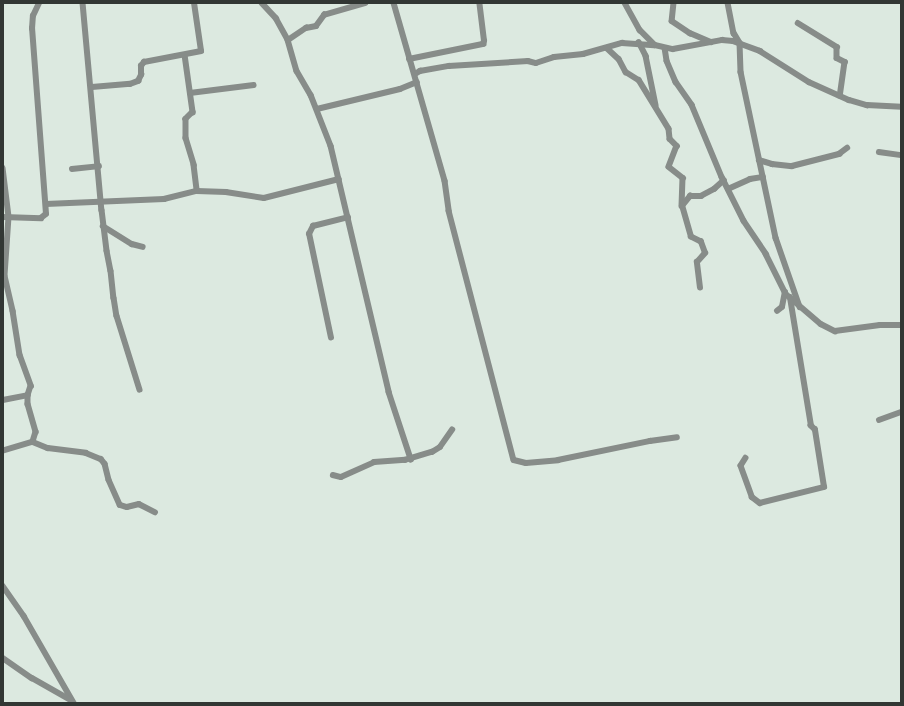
<!DOCTYPE html>
<style>
body{margin:0}
#map{position:relative;width:904px;height:706px;overflow:hidden;background:#dce9e0;font-family:"PT Sans",sans-serif}
div>[style]{position:absolute}
[style*='--x']{left:calc(var(--x)*1px);top:calc(var(--y)*1px);width:calc(var(--w)*1px);rotate:calc(var(--a)*1deg)}
.minor>*{height:5.5px;margin:-2.75px;padding:0 2.75px;transform-origin:2.75px;border-radius:2.75px;background:#878c89}
span{translate:-50% -50%;white-space:nowrap;text-align:center;line-height:1.15;-webkit-text-stroke:4px #e9f6ee;paint-order:stroke}
.frame{position:absolute;inset:0;border:4px solid #323734;pointer-events:none}
</style>
<div id="map">
<div class="minor">
<div style="--x:83;--y:3;--w:208;--a:84.8"></div>
<div style="--x:102;--y:210;--w:41;--a:83"></div>
<div style="--x:107;--y:251;--w:20;--a:79"></div>
<div style="--x:111;--y:271;--w:27;--a:84"></div>
<div style="--x:114;--y:298;--w:18;--a:81"></div>
<div style="--x:117;--y:316;--w:77;--a:72.7"></div>
<div style="--x:262;--y:3;--w:21;--a:47"></div>
<div style="--x:276;--y:18;--w:25;--a:61"></div>
<div style="--x:288;--y:40;--w:32;--a:74"></div>
<div style="--x:297;--y:71;--w:28;--a:60"></div>
<div style="--x:311;--y:95;--w:55;--a:68.6"></div>
<div style="--x:331;--y:146;--w:253;--a:76.7"></div>
<div style="--x:389;--y:392;--w:71;--a:71.8"></div>
<div style="--x:394;--y:3;--w:185;--a:74"></div>
<div style="--x:445;--y:181;--w:30;--a:82"></div>
<div style="--x:449;--y:211;--w:257;--a:75.4"></div>
<div style="--x:514;--y:460;--w:12;--a:14"></div>
<div style="--x:526;--y:463;--w:32;--a:-5"></div>
<div style="--x:558;--y:460;--w:94;--a:-11.7"></div>
<div style="--x:650;--y:441;--w:27;--a:-8"></div>
<div style="--x:625;--y:3;--w:31;--a:61"></div>
<div style="--x:640;--y:30;--w:21;--a:45"></div>
<div style="--x:655;--y:45;--w:18;--a:13"></div>
<div style="--x:673;--y:49;--w:50;--a:-10.4"></div>
<div style="--x:722;--y:40;--w:11;--a:5"></div>
<div style="--x:733;--y:41;--w:29;--a:20"></div>
<div style="--x:760;--y:51;--w:58;--a:32.3"></div>
<div style="--x:809;--y:82;--w:44;--a:24.2"></div>
<div style="--x:849;--y:100;--w:19;--a:16"></div>
<div style="--x:867;--y:105;--w:34;--a:3"></div>
<div style="--x:674;--y:3;--w:18;--a:96"></div>
<div style="--x:672;--y:21;--w:22;--a:34"></div>
<div style="--x:690;--y:33;--w:23;--a:23"></div>
<div style="--x:728;--y:3;--w:31;--a:79"></div>
<div style="--x:734;--y:33;--w:12;--a:59"></div>
<div style="--x:740;--y:43;--w:29;--a:88"></div>
<div style="--x:741;--y:72;--w:170;--a:78.1"></div>
<div style="--x:776;--y:238;--w:73;--a:70.8"></div>
<div style="--x:798;--y:23;--w:46;--a:31.6"></div>
<div style="--x:837;--y:47;--w:11;--a:90"></div>
<div style="--x:837;--y:58;--w:9;--a:27"></div>
<div style="--x:845;--y:62;--w:34;--a:98"></div>
<div style="--x:288;--y:40;--w:22;--a:-34"></div>
<div style="--x:306;--y:28;--w:10;--a:-11"></div>
<div style="--x:316;--y:26;--w:14;--a:-54"></div>
<div style="--x:324;--y:15;--w:43;--a:-16.3"></div>
<div style="--x:639;--y:42;--w:16;--a:63"></div>
<div style="--x:646;--y:56;--w:50;--a:78.5"></div>
<div style="--x:607;--y:48;--w:16;--a:43"></div>
<div style="--x:619;--y:59;--w:15;--a:62"></div>
<div style="--x:626;--y:72;--w:15;--a:32"></div>
<div style="--x:639;--y:80;--w:57;--a:58.5"></div>
<div style="--x:669;--y:129;--w:10;--a:84"></div>
<div style="--x:670;--y:139;--w:10;--a:45"></div>
<div style="--x:677;--y:146;--w:22;--a:111"></div>
<div style="--x:669;--y:167;--w:18;--a:38"></div>
<div style="--x:683;--y:178;--w:28;--a:92"></div>
<div style="--x:665;--y:48;--w:13;--a:81"></div>
<div style="--x:667;--y:61;--w:23;--a:67"></div>
<div style="--x:676;--y:82;--w:28;--a:55"></div>
<div style="--x:692;--y:105;--w:78;--a:67.4"></div>
<div style="--x:722;--y:177;--w:49;--a:63.4"></div>
<div style="--x:744;--y:221;--w:40;--a:56"></div>
<div style="--x:766;--y:254;--w:45;--a:63.4"></div>
<div style="--x:786;--y:294;--w:46;--a:40.6"></div>
<div style="--x:821;--y:324;--w:16;--a:27"></div>
<div style="--x:835;--y:331;--w:45;--a:-7.6"></div>
<div style="--x:880;--y:325;--w:21;--a:0"></div>
<div style="--x:185;--y:55;--w:58;--a:82"></div>
<div style="--x:193;--y:112;--w:10;--a:135"></div>
<div style="--x:186;--y:119;--w:19;--a:90"></div>
<div style="--x:186;--y:138;--w:28;--a:73"></div>
<div style="--x:194;--y:165;--w:26;--a:83"></div>
<div style="--x:409;--y:59;--w:76;--a:-11.5"></div>
<div style="--x:483;--y:44;--w:3;--a:-72"></div>
<div style="--x:484;--y:41;--w:38;--a:-97"></div>
<div style="--x:415;--y:74;--w:6;--a:-31"></div>
<div style="--x:420;--y:71;--w:29;--a:-10"></div>
<div style="--x:449;--y:66;--w:79;--a:-3.6"></div>
<div style="--x:528;--y:61;--w:8;--a:14"></div>
<div style="--x:536;--y:63;--w:19;--a:-18"></div>
<div style="--x:554;--y:57;--w:29;--a:-6"></div>
<div style="--x:583;--y:54;--w:41;--a:-15.8"></div>
<div style="--x:622;--y:43;--w:32;--a:4"></div>
<div style="--x:92;--y:87;--w:38;--a:-5"></div>
<div style="--x:130;--y:84;--w:9;--a:-21"></div>
<div style="--x:138;--y:81;--w:7;--a:-63"></div>
<div style="--x:141;--y:75;--w:9;--a:-90"></div>
<div style="--x:141;--y:66;--w:5;--a:-53"></div>
<div style="--x:144;--y:62;--w:58;--a:-10.9"></div>
<div style="--x:201;--y:51;--w:49;--a:-98.3"></div>
<div style="--x:190;--y:93;--w:64;--a:-7.1"></div>
<div style="--x:317;--y:109;--w:85;--a:-13.5"></div>
<div style="--x:400;--y:89;--w:18;--a:-22"></div>
<div style="--x:879;--y:152;--w:22;--a:8"></div>
<div style="--x:759;--y:160;--w:14;--a:17"></div>
<div style="--x:772;--y:164;--w:20;--a:6"></div>
<div style="--x:792;--y:166;--w:49;--a:-14.3"></div>
<div style="--x:839;--y:154;--w:10;--a:-37"></div>
<div style="--x:3;--y:168;--w:49;--a:83"></div>
<div style="--x:9;--y:217;--w:59;--a:93.9"></div>
<div style="--x:5;--y:276;--w:36;--a:77"></div>
<div style="--x:13;--y:311;--w:45;--a:81"></div>
<div style="--x:20;--y:355;--w:33;--a:70"></div>
<div style="--x:31;--y:386;--w:9;--a:108"></div>
<div style="--x:28;--y:395;--w:9;--a:90"></div>
<div style="--x:28;--y:404;--w:29;--a:74"></div>
<div style="--x:36;--y:432;--w:10;--a:107"></div>
<div style="--x:33;--y:442;--w:31;--a:163"></div>
<div style="--x:72;--y:169;--w:27;--a:-6"></div>
<div style="--x:728;--y:189;--w:24;--a:-24"></div>
<div style="--x:750;--y:179;--w:13;--a:-9"></div>
<div style="--x:46;--y:204;--w:118;--a:-2.4"></div>
<div style="--x:164;--y:199;--w:34;--a:-14"></div>
<div style="--x:197;--y:191;--w:29;--a:2"></div>
<div style="--x:226;--y:192;--w:38;--a:9"></div>
<div style="--x:264;--y:198;--w:77;--a:-14.2"></div>
<div style="--x:3;--y:217;--w:38;--a:2"></div>
<div style="--x:41;--y:218;--w:6;--a:-39"></div>
<div style="--x:46;--y:214;--w:186;--a:-94.3"></div>
<div style="--x:32;--y:29;--w:13;--a:-86"></div>
<div style="--x:33;--y:16;--w:14;--a:-65"></div>
<div style="--x:103;--y:226;--w:34;--a:32"></div>
<div style="--x:132;--y:244;--w:11;--a:15"></div>
<div style="--x:700;--y:288;--w:26;--a:-97"></div>
<div style="--x:697;--y:262;--w:12;--a:-48"></div>
<div style="--x:705;--y:253;--w:12;--a:-110"></div>
<div style="--x:701;--y:242;--w:11;--a:-153"></div>
<div style="--x:691;--y:237;--w:32;--a:-106"></div>
<div style="--x:682;--y:206;--w:13;--a:-51"></div>
<div style="--x:690;--y:196;--w:11;--a:0"></div>
<div style="--x:701;--y:196;--w:15;--a:-28"></div>
<div style="--x:714;--y:189;--w:13;--a:-42"></div>
<div style="--x:777;--y:311;--w:6;--a:-39"></div>
<div style="--x:782;--y:307;--w:15;--a:-79"></div>
<div style="--x:331;--y:338;--w:106;--a:-101.9"></div>
<div style="--x:309;--y:234;--w:9;--a:-63"></div>
<div style="--x:313;--y:226;--w:36;--a:-14"></div>
<div style="--x:3;--y:400;--w:25;--a:-11"></div>
<div style="--x:879;--y:420;--w:23;--a:-20"></div>
<div style="--x:33;--y:442;--w:16;--a:22"></div>
<div style="--x:48;--y:448;--w:38;--a:7"></div>
<div style="--x:86;--y:453;--w:16;--a:22"></div>
<div style="--x:101;--y:459;--w:6;--a:51"></div>
<div style="--x:105;--y:464;--w:16;--a:76"></div>
<div style="--x:109;--y:480;--w:27;--a:66"></div>
<div style="--x:120;--y:505;--w:7;--a:16"></div>
<div style="--x:127;--y:507;--w:12;--a:-14"></div>
<div style="--x:139;--y:504;--w:18;--a:27"></div>
<div style="--x:746;--y:458;--w:9;--a:122"></div>
<div style="--x:741;--y:466;--w:33;--a:70"></div>
<div style="--x:752;--y:497;--w:10;--a:37"></div>
<div style="--x:760;--y:503;--w:66;--a:-14"></div>
<div style="--x:824;--y:487;--w:58;--a:-99"></div>
<div style="--x:815;--y:430;--w:6;--a:-135"></div>
<div style="--x:811;--y:426;--w:130;--a:-99.3"></div>
<div style="--x:333;--y:475;--w:8;--a:14"></div>
<div style="--x:341;--y:477;--w:36;--a:-24"></div>
<div style="--x:374;--y:462;--w:31;--a:-4"></div>
<div style="--x:405;--y:460;--w:28;--a:-17"></div>
<div style="--x:432;--y:452;--w:9;--a:-32"></div>
<div style="--x:440;--y:447;--w:21;--a:-55"></div>
<div style="--x:3;--y:586;--w:37;--a:55"></div>
<div style="--x:24;--y:616;--w:100;--a:60.1"></div>
<div style="--x:3;--y:658;--w:35;--a:35"></div>
<div style="--x:32;--y:678;--w:45;--a:29.4"></div>
</div>
<div class="frame"></div>
</div>
